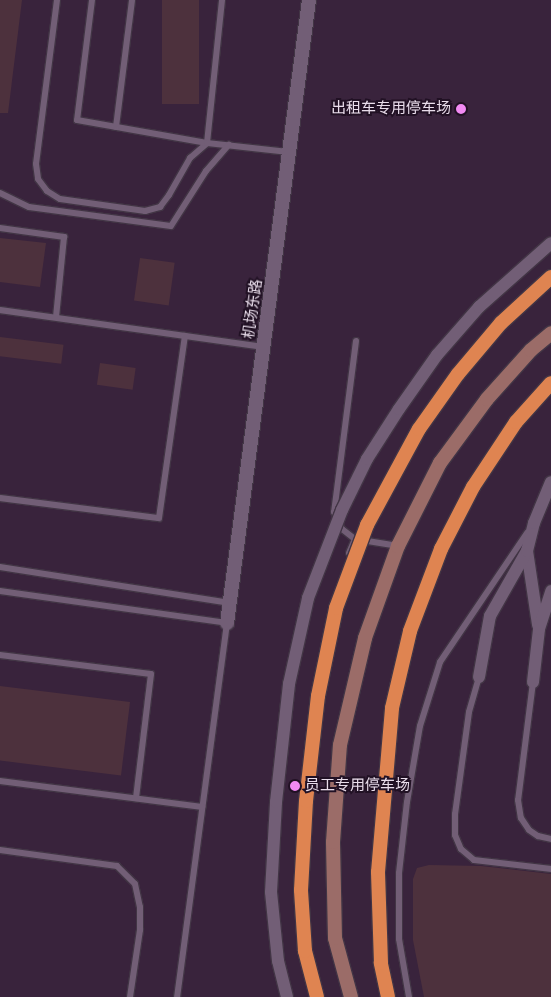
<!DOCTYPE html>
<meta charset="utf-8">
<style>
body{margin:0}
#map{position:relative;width:551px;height:997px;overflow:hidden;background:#2b1a2e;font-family:Karla,"Noto Sans SC",sans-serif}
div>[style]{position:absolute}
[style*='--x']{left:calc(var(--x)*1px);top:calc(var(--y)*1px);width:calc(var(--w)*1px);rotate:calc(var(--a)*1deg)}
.built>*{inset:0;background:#39233c;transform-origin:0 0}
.building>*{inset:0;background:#4d313d;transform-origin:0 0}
.roads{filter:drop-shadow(1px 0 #423545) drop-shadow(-1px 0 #423545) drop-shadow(0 1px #423545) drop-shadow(0 -1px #423545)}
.service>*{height:6px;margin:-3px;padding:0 3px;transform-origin:3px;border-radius:3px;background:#725e76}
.minor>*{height:12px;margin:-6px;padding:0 6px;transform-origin:6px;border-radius:6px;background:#725e76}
.tertiary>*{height:14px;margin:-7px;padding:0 7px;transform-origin:7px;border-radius:7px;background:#725e76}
.secondary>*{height:14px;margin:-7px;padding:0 7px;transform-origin:7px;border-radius:7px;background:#9b6c68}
.trunk>*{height:14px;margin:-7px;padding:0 7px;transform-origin:7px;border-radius:7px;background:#df8451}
.bridges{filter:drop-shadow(1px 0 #423545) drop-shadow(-1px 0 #423545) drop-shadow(0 1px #423545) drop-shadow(0 -1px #423545)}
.minor-bridge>*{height:12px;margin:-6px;padding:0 6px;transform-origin:6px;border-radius:6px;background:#725e76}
.trunk-bridge>*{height:14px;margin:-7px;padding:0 7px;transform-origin:7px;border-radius:7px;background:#df8451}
.dots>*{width:14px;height:14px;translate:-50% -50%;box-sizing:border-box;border:2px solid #211124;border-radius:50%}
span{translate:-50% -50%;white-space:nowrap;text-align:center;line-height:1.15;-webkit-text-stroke:4px #211124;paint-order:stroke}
.poi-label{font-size:15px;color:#e9ddeb}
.right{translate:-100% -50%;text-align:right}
.left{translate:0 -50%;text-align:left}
.street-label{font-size:15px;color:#e9ddeb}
</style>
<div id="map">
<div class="built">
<div style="left:0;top:0;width:551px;height:997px"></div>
</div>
<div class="building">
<div style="clip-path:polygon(0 0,22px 0,8px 113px,0 113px)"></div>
<div style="left:162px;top:0;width:37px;height:104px"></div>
<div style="clip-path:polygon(0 238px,46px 243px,40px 287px,0 282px)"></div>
<div style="left:140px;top:258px;width:35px;height:43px;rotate:8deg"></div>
<div style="left:0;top:337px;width:64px;height:19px;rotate:7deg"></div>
<div style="left:100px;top:363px;width:36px;height:22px;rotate:8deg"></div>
<div style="left:0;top:686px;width:131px;height:74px;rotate:7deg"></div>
<div style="clip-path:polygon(429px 865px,481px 866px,551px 874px,551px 997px,424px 997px,413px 940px,413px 879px,417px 868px)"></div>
</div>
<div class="roads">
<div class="service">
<div style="--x:57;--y:0;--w:165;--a:97.3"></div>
<div style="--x:36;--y:164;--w:15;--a:82"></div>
<div style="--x:38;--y:179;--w:15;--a:53"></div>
<div style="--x:47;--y:191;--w:15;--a:32"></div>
<div style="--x:60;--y:199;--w:86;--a:8"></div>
<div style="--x:145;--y:211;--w:16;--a:-15"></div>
<div style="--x:160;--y:207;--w:15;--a:-53"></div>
<div style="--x:169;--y:195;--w:43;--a:-60.4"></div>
<div style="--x:190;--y:158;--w:23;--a:-41"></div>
<div style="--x:207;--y:143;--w:144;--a:-84"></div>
<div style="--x:92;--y:0;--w:121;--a:97.1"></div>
<div style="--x:77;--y:120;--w:132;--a:10"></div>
<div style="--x:207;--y:143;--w:82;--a:6.3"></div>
<div style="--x:116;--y:127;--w:128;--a:-82.8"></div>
<div style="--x:0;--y:193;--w:32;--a:26"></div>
<div style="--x:29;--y:207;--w:143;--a:7.6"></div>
<div style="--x:171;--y:226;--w:65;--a:-57.5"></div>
<div style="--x:206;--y:171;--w:35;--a:-49"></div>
<div style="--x:0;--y:228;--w:65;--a:8"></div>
<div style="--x:64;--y:237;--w:80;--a:95.7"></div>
<div style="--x:0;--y:310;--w:267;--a:8"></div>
<div style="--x:356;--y:341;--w:172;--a:97.3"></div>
<div style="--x:334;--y:512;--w:19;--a:65"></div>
<div style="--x:342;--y:529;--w:16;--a:38"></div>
<div style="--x:355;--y:539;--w:44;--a:9.2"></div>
<div style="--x:0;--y:498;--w:160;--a:7.2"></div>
<div style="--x:159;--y:518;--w:184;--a:-81.9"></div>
<div style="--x:349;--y:553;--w:15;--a:-67"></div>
<div style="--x:0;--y:567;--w:233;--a:8.9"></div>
<div style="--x:0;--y:591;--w:229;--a:8"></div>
<div style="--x:227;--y:623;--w:377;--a:97.6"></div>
<div style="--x:0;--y:655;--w:152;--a:7.2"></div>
<div style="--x:151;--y:674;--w:125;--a:96.9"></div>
<div style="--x:479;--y:677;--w:36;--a:106"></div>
<div style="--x:469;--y:712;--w:103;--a:97.8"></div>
<div style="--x:455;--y:814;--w:21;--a:90"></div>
<div style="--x:455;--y:835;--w:15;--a:67"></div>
<div style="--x:461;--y:849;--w:17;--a:40"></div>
<div style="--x:474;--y:860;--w:78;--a:6.7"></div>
<div style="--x:533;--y:682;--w:119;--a:97.2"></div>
<div style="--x:518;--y:800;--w:18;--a:81"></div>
<div style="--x:521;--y:818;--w:14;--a:56"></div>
<div style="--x:529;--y:830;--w:11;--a:34"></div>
<div style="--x:538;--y:836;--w:13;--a:13"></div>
<div style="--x:0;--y:781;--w:204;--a:7.3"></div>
<div style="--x:0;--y:850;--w:118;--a:7.8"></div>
<div style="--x:117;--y:866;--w:25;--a:45"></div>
<div style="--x:135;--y:884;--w:24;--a:78"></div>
<div style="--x:140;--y:907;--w:23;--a:90"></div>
<div style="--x:140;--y:930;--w:68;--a:98.5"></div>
<div style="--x:409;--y:997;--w:59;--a:-99.8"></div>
<div style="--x:399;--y:939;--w:66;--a:-90"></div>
<div style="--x:399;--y:873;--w:71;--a:-83.6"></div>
<div style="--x:407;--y:802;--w:77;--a:-80.3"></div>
<div style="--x:420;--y:726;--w:67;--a:-72.6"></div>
<div style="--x:440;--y:662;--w:156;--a:-56"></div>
</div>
<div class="minor">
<div style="--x:527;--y:551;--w:75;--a:81.5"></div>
<div style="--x:479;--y:677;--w:62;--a:-79.8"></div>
<div style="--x:490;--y:616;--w:75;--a:-60.4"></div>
<div style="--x:527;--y:551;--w:29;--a:-76"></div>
<div style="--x:534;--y:523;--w:44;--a:-67.5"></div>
<div style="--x:533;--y:682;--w:53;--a:-83.5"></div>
<div style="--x:539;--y:629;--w:40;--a:-72"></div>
</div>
<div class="tertiary">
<div style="--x:227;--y:623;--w:628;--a:-82.5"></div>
</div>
<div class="secondary">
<div style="--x:351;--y:997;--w:61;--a:-105.2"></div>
<div style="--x:335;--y:938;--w:96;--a:-91.2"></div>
<div style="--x:333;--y:842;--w:97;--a:-85.9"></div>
<div style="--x:340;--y:745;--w:110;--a:-76.8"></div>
<div style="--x:365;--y:638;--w:98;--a:-70.3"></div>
<div style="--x:398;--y:546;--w:93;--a:-63.2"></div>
<div style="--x:440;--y:463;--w:79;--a:-53.7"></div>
<div style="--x:487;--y:399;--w:66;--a:-48.1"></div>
<div style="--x:531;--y:350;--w:26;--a:-40"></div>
</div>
<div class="trunk">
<div style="--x:388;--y:997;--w:35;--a:-102"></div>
<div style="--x:381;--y:963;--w:91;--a:-91.9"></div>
<div style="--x:378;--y:872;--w:165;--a:-85.1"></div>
<div style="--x:392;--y:708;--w:79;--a:-76.8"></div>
<div style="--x:410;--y:631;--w:88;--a:-69.3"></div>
<div style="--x:441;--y:549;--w:70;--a:-62.7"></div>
<div style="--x:473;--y:487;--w:78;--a:-56.5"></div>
<div style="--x:516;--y:422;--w:52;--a:-48.1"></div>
</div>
</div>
<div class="bridges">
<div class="minor-bridge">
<div style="--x:287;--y:997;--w:37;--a:-104"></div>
<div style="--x:278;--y:961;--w:69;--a:-95.8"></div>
<div style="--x:271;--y:892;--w:90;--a:-86.8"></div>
<div style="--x:276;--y:802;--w:119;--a:-83.7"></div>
<div style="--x:289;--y:684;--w:88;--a:-77.5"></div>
<div style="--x:308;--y:598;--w:94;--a:-68.9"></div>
<div style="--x:342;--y:510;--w:57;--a:-63.9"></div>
<div style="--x:367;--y:459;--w:59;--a:-57.4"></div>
<div style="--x:399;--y:409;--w:66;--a:-54.9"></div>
<div style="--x:437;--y:355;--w:64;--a:-48.8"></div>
<div style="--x:479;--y:307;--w:96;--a:-41.6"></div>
</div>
<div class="trunk-bridge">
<div style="--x:317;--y:997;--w:48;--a:-104.6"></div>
<div style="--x:305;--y:951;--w:61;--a:-93.8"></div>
<div style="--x:301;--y:890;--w:89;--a:-86.8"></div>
<div style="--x:306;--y:801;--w:106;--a:-83.5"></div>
<div style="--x:318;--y:696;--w:90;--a:-78.4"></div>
<div style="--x:336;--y:608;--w:89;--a:-69.5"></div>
<div style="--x:367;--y:525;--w:109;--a:-61.6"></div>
<div style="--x:419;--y:429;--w:67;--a:-54.7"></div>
<div style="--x:458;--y:374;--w:67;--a:-49.9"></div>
<div style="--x:501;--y:323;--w:68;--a:-42.6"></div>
</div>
</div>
<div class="dots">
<div style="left:461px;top:109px;background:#f28af3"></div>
<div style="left:295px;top:786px;background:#f28af3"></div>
</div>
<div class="poi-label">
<span class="right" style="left:451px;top:109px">出租车专用停车场</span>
<span class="left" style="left:305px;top:786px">员工专用停车场</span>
</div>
<div class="street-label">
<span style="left:253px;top:309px;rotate:-82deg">机场东路</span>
</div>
</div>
